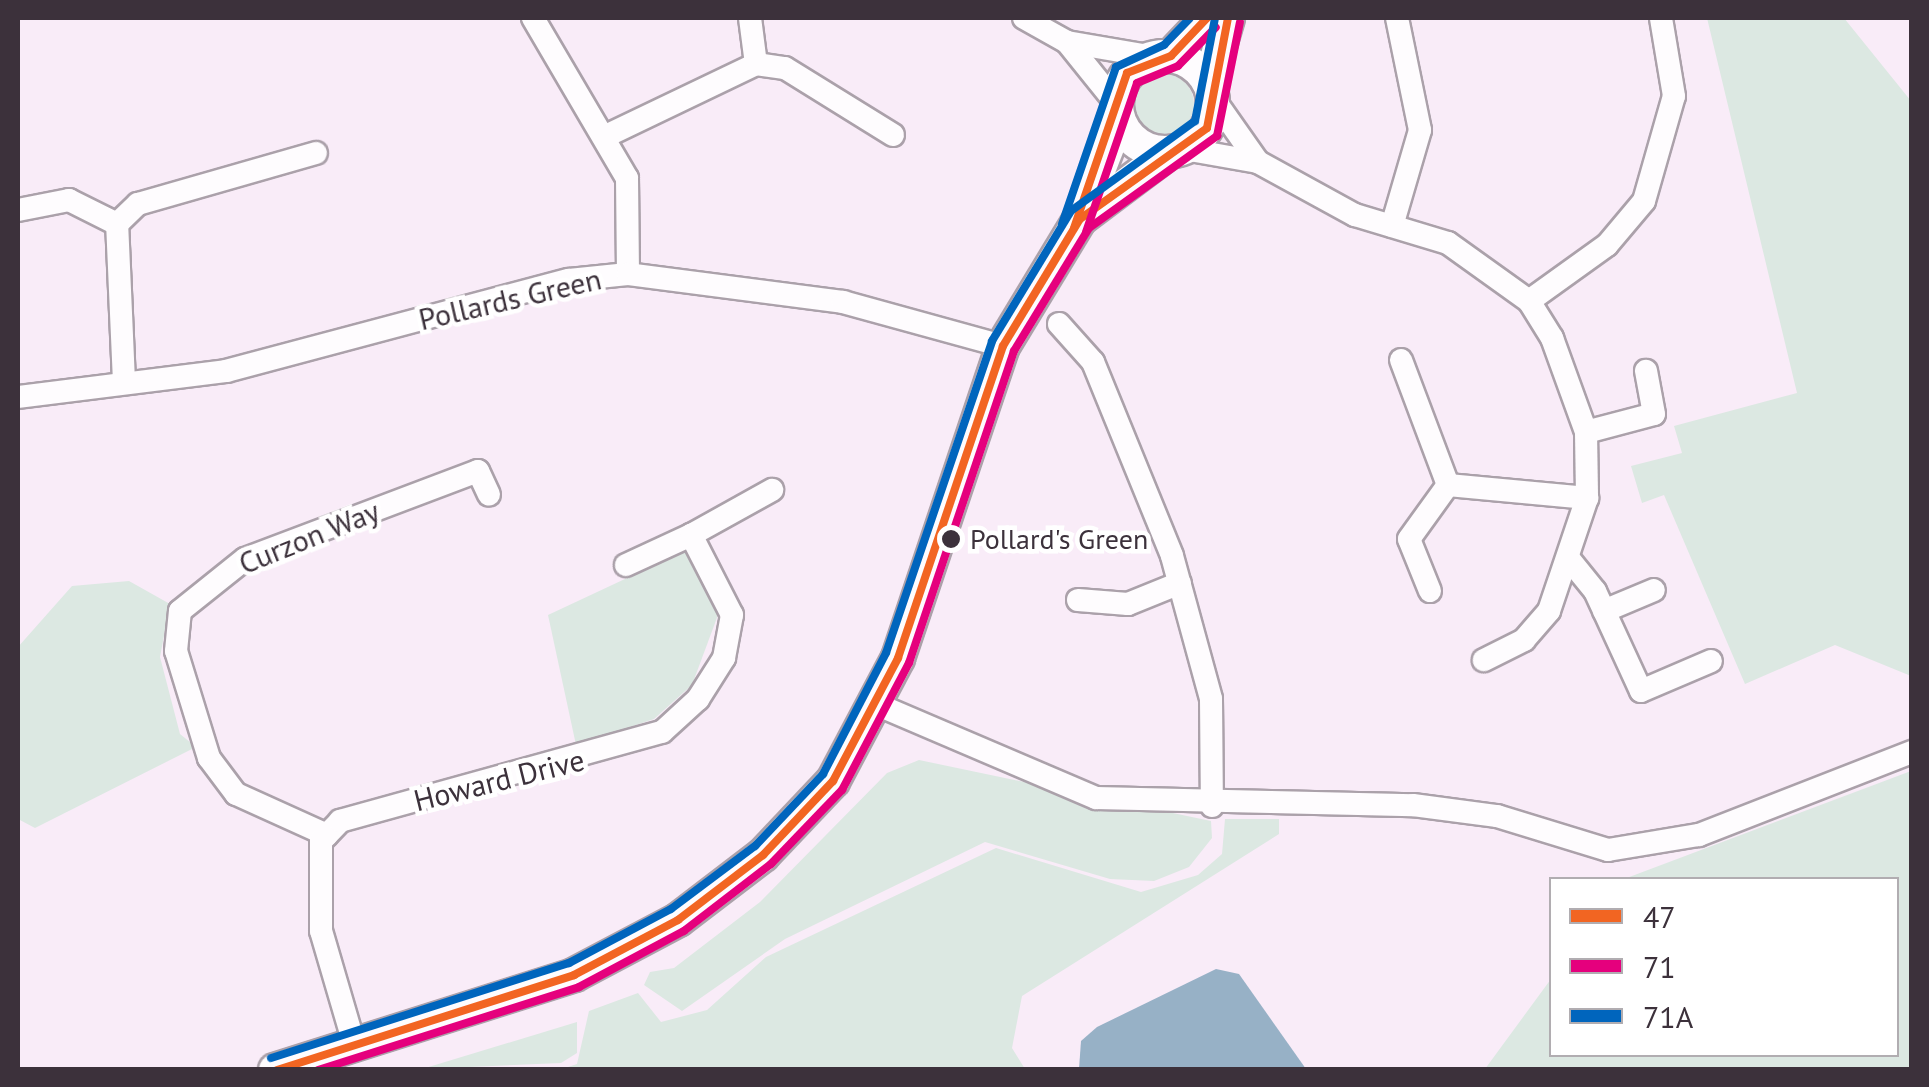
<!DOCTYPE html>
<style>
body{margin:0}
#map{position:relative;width:1929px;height:1087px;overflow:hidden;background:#f9ecf8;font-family:"PT Sans",sans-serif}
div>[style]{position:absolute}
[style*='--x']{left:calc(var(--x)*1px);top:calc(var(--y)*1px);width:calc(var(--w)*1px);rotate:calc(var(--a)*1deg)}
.green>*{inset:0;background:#dce8e2}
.round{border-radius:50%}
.water>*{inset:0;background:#97b1c6}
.roads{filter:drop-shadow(2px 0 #aba1aa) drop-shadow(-2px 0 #aba1aa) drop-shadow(0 2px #aba1aa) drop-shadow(0 -2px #aba1aa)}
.street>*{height:22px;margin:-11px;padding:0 11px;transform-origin:11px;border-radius:11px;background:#fefcfe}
.secondary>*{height:32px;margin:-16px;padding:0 16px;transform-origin:16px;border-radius:16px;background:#fefcfe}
.secondary>.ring{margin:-16px;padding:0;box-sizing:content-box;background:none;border:32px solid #fefcfe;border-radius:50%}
.bus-1>*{height:8px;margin:-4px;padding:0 4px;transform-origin:4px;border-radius:4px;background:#f26522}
.bus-2>*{height:8px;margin:-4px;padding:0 4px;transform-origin:4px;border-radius:4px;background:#e5007d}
.bus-3>*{height:8px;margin:-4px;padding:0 4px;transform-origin:4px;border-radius:4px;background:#0065bd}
.dots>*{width:28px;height:28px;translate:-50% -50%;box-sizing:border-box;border:5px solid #fff;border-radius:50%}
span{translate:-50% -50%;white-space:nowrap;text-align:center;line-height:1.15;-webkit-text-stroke:9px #fff;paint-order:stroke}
.bus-label{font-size:28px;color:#3c313b}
.left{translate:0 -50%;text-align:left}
.street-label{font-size:30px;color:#3c313b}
.frame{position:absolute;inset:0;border:20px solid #3c313b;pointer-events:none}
.legend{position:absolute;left:1549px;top:877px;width:350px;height:180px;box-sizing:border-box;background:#fff;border:2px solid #b1adb1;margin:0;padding:12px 18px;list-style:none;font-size:30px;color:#3c313b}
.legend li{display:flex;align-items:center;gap:20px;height:50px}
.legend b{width:50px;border:2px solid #b1adb1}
</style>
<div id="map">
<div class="green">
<div style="clip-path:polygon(1707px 18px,1844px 18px,1911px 101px,1911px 676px,1835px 645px,1745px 684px,1664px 495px,1642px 503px,1631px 466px,1682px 453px,1674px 426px,1797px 393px)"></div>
<div class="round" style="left:1134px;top:74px;width:60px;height:60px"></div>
<div style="clip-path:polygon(689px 549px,718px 615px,692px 685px,654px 719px,576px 745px,548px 615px)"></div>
<div style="clip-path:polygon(129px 581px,170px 604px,160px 657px,180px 734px,196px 747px,35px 828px,18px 819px,18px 647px,72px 586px)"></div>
<div style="clip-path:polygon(919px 760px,1211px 821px,1212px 838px,1189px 867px,1154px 881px,1110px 879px,985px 842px,785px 939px,682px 1011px,644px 985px,650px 972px,674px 968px,760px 902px,887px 773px)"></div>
<div style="clip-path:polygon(1911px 771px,1911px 1069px,1485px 1069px,1551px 979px,1552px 1054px,1896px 1054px,1896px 880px,1624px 879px)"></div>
<div style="clip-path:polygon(1225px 819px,1279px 819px,1279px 834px,1022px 996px,1012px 1048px,1025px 1069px,562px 1069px,577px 1064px,589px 1011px,638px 993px,661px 1022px,707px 1010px,766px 957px,996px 848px,1141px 892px,1198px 875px,1222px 854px)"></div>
<div style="clip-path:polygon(577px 1022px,577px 1053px,561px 1063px,422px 1069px)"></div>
</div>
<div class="water">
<div style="clip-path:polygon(1216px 969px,1239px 974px,1306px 1069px,1079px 1069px,1081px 1041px,1097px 1027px)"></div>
</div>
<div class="roads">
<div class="street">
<div style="--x:533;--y:18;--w:186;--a:59.6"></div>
<div style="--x:627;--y:178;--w:96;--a:89.4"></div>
<div style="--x:750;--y:18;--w:46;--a:82.6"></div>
<div style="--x:1024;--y:18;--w:49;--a:29.2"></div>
<div style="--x:1067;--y:42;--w:89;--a:9.7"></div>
<div style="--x:1067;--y:42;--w:78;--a:51.2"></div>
<div style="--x:1213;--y:98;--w:78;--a:54.9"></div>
<div style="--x:608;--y:135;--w:164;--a:-25.6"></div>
<div style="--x:756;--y:64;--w:29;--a:8"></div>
<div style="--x:785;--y:68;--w:127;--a:31.8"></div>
<div style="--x:1184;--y:149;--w:75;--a:10"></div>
<div style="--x:1258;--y:162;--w:111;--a:28.7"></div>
<div style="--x:1355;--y:215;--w:97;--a:16.8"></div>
<div style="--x:1448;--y:243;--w:100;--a:35.6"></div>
<div style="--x:1529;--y:301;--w:44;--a:58.1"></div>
<div style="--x:1552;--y:338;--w:100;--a:70.1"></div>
<div style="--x:1586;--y:432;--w:66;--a:89.1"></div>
<div style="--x:1587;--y:498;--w:119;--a:108.6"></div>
<div style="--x:1549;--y:611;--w:38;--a:131"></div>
<div style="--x:1524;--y:640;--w:45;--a:153.4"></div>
<div style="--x:18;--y:210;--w:52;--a:-11.1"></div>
<div style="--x:69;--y:200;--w:54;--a:26.6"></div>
<div style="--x:1392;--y:226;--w:100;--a:-73.7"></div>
<div style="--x:1420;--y:130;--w:114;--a:-101.6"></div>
<div style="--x:1529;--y:301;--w:96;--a:-35.7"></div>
<div style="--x:1607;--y:245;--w:57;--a:-49.9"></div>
<div style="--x:1644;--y:201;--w:109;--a:-74.1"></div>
<div style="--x:1674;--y:96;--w:79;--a:-99.5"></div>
<div style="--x:1059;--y:324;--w:51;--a:48.2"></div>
<div style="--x:1093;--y:362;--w:209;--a:67.8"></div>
<div style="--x:1172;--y:556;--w:148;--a:74.7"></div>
<div style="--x:1211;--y:699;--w:107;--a:89.5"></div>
<div style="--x:1401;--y:360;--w:134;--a:69.4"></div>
<div style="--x:1448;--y:485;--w:140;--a:5.3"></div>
<div style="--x:124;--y:382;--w:158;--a:-92.5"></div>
<div style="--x:117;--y:224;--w:29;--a:-44"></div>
<div style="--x:138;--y:204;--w:185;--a:-16"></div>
<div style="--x:18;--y:397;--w:210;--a:-7.1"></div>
<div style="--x:226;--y:371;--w:355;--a:-14.9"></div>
<div style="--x:569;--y:280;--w:59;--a:-5.8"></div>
<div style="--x:628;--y:274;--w:217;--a:7.4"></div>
<div style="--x:843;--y:302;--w:166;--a:15.4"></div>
<div style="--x:1586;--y:432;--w:70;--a:-14.8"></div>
<div style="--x:1654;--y:414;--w:44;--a:-100.5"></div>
<div style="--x:1569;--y:559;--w:41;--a:50.9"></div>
<div style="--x:1595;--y:591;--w:110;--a:65.3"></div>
<div style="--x:1641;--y:691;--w:76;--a:-23.2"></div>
<div style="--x:626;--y:565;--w:72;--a:-24.8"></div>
<div style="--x:1430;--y:591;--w:56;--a:-112"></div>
<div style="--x:1409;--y:539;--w:67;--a:-54.2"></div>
<div style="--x:1078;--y:600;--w:50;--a:4.6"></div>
<div style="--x:1128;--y:604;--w:56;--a:-22"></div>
<div style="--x:1604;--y:611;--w:54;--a:-22.8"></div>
<div style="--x:878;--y:705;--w:237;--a:23.1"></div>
<div style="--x:1096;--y:798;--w:317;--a:1.3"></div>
<div style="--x:1413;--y:805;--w:85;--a:7.5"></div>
<div style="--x:1497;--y:816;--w:116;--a:17"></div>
<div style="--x:1608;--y:850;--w:92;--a:-9.4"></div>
<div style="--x:1699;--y:835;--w:229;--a:-21.3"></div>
<div style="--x:327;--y:835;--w:100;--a:-155.7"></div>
<div style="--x:236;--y:794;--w:45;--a:-126.9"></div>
<div style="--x:209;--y:758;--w:112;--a:-107.1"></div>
<div style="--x:176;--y:651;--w:40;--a:-84.3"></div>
<div style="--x:180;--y:611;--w:83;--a:-38.7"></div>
<div style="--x:245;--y:559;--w:249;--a:-20.7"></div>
<div style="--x:478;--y:471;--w:26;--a:65"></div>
<div style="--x:355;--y:1047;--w:121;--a:-106.3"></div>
<div style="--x:321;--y:931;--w:90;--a:-90"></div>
<div style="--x:321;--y:841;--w:28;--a:-46"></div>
<div style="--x:340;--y:821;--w:334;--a:-15.5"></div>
<div style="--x:662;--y:732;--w:49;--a:-42.5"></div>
<div style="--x:698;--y:699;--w:49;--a:-57.6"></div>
<div style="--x:724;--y:658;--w:44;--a:-79.5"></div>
<div style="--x:732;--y:615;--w:90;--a:-117.1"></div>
<div style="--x:691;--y:535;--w:93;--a:-29.1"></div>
</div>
<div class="secondary">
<div class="ring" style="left:1117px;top:56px;width:64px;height:64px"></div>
<div style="--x:1171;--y:56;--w:52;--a:-46.5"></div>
<div style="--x:1209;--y:83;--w:68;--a:-73.7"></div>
<div style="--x:1080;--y:219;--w:110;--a:-36.9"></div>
<div style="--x:275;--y:1070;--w:314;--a:-17.6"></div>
<div style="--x:574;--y:975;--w:118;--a:-27.9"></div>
<div style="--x:678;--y:920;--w:107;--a:-37.4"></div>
<div style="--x:763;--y:855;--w:102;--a:-46.6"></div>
<div style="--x:833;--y:781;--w:139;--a:-62.1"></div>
<div style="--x:898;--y:658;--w:329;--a:-71.4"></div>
<div style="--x:1003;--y:346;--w:149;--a:-58.8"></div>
<div style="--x:1080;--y:219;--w:107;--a:-68.7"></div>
</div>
</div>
<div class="bus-1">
<div style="--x:1074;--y:228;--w:164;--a:-71.1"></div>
<div style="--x:1127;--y:73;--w:47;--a:-21.1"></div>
<div style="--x:1171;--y:56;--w:52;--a:-46.5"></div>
<div style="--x:277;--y:1070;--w:312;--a:-17.7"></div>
<div style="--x:574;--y:975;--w:118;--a:-27.9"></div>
<div style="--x:678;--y:920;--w:107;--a:-37.4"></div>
<div style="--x:763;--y:855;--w:102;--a:-46.6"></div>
<div style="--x:833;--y:781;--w:139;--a:-62.1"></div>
<div style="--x:898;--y:658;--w:329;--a:-71.4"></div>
<div style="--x:1003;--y:346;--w:149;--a:-58.8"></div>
<div style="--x:1080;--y:219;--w:156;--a:-35.6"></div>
<div style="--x:1207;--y:128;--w:112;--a:-79.2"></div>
</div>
<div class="bus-2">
<div style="--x:1086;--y:232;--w:157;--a:-71.1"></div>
<div style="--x:1137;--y:83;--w:44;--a:-22.5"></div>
<div style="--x:1178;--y:66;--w:54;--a:-45.7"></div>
<div style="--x:318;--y:1070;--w:274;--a:-17.6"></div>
<div style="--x:579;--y:987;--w:119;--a:-28.1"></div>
<div style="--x:684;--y:931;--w:110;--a:-37.6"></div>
<div style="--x:771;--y:864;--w:103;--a:-46.2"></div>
<div style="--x:842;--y:790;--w:144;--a:-62.2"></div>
<div style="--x:909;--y:663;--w:329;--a:-71.4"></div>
<div style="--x:1014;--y:351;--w:144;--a:-58.6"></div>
<div style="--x:1089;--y:228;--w:158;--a:-35.7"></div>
<div style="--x:1217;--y:136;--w:116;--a:-78.6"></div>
</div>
<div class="bus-3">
<div style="--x:1062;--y:224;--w:166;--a:-71"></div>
<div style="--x:1116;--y:67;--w:53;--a:-24.6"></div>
<div style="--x:1164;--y:45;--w:37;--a:-46"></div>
<div style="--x:271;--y:1058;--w:313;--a:-17.7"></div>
<div style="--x:569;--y:963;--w:115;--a:-27.9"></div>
<div style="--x:671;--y:909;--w:105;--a:-36.9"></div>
<div style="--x:755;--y:846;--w:99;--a:-46.6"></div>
<div style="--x:823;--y:774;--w:136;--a:-62.5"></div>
<div style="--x:886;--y:653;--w:330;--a:-71.2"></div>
<div style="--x:992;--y:341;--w:152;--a:-58.7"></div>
<div style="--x:1071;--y:211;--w:153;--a:-36"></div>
<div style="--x:1195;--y:121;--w:105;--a:-79"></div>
</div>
<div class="dots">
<div style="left:951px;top:539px;background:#3c313b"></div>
</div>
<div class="bus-label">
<span class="left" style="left:970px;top:539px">Pollard's Green</span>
</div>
<div class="street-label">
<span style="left:510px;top:299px;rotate:-13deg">Pollards Green</span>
<span style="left:309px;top:537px;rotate:-22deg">Curzon Way</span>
<span style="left:499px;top:780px;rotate:-14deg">Howard Drive</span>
</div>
<div class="frame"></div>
<ul class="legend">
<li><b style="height:12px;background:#f26522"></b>47</li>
<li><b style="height:12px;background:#e5007d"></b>71</li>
<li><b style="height:12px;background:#0065bd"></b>71A</li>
</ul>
</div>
